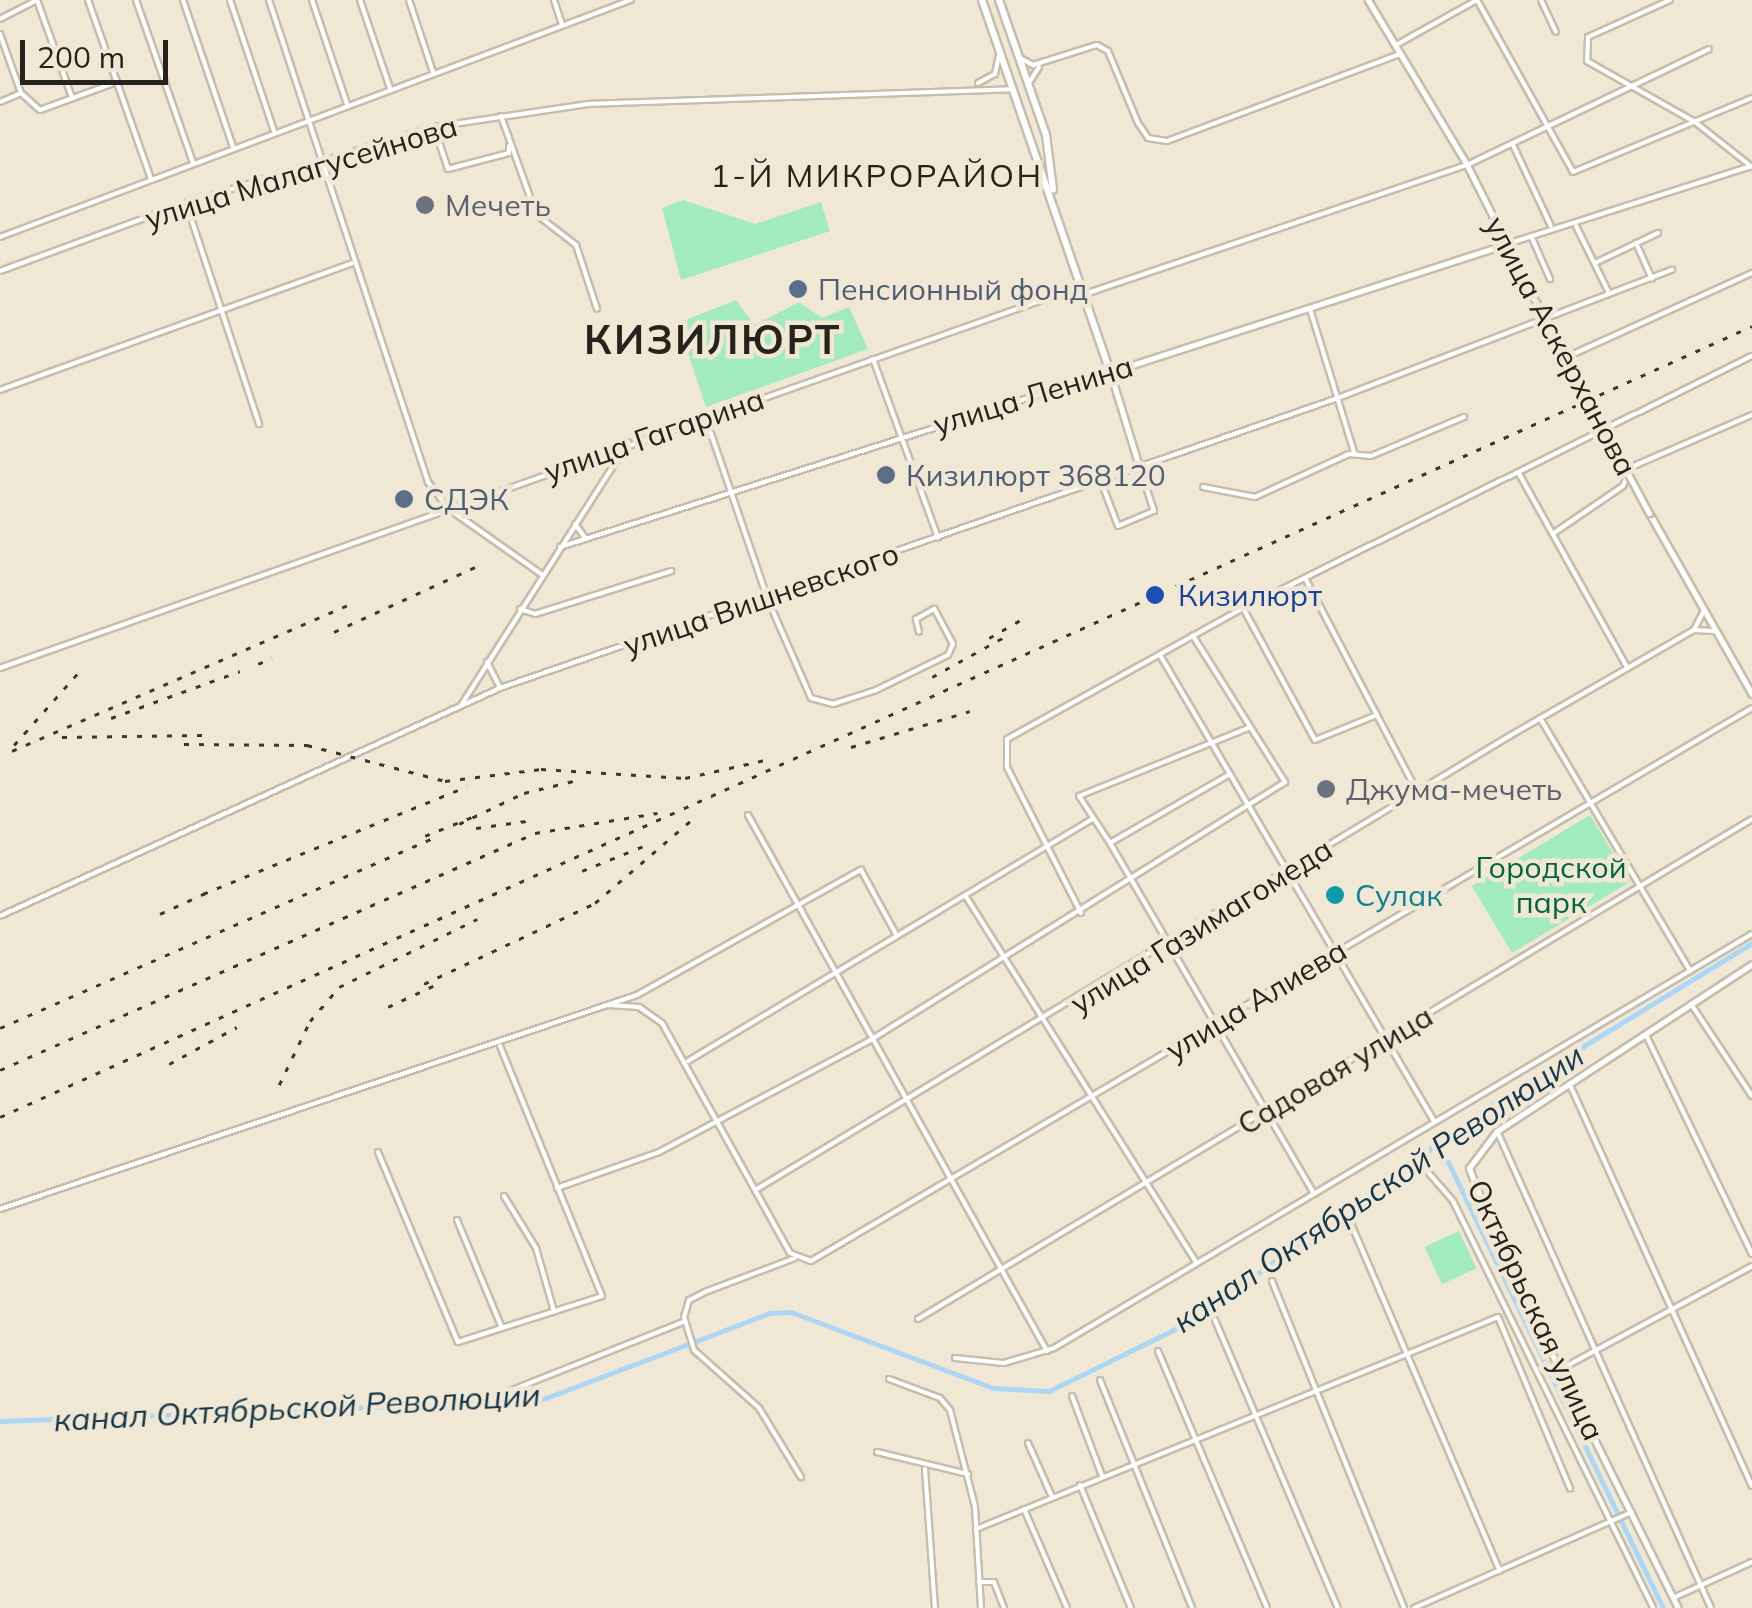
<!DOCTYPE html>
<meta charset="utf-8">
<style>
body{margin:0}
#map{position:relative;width:1752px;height:1608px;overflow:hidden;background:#f0e8d5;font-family:Mulish,sans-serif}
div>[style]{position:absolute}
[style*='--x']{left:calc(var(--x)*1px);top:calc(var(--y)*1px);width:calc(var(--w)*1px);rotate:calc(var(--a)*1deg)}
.green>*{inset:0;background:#a1ebbe;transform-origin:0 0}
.canal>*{height:5px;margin:-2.5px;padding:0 2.5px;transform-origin:2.5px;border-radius:2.5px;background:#abd7f5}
.roads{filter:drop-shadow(2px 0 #c6beac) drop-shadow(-2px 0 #c6beac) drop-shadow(0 2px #c6beac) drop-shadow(0 -2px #c6beac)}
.minor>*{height:4px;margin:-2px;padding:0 2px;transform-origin:2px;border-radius:2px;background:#fff}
.tertiary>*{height:5px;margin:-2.5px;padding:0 2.5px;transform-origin:2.5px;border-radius:2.5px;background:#fff}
.secondary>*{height:6px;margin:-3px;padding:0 3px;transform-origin:3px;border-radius:3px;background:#fff}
.rail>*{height:2.5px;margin-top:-1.25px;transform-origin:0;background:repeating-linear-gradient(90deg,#3c3830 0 5px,transparent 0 15px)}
.bridges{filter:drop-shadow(2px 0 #c6beac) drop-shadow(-2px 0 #c6beac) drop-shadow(0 2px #c6beac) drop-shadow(0 -2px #c6beac)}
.tertiary-bridge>*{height:5px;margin:-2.5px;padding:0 2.5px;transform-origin:2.5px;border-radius:2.5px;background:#fff}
.dots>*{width:28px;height:28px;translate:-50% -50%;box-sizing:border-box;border:5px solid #f0e8d5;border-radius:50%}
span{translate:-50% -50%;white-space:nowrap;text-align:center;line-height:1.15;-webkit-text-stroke:9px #f0e8d5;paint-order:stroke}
.street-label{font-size:30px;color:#26231c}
.worship-label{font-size:30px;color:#5b616d}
.left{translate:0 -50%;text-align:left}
.service-label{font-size:30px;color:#4e5e75}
.transit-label{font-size:30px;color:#164399}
.park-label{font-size:30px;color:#00663c}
.culture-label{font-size:30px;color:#0d838f}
.neighbourhood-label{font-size:32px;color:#26231c;letter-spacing:2.5px}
.water-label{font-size:32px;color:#15374b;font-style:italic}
.district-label{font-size:40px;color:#26231c;font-weight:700;letter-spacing:2.5px}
.scale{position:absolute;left:20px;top:40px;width:148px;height:45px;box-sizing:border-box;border:5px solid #26231c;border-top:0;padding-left:12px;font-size:30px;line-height:35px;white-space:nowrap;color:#26231c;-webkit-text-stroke:8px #f0e8d5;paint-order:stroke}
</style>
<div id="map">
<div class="green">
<div style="clip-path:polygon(683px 200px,755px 224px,821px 202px,830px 231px,681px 280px,662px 208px)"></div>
<div style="clip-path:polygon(736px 300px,754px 325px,799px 302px,822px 318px,849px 307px,868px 349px,706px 407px,678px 323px)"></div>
<div style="left:1590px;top:815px;width:78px;height:138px;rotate:59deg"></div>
<div style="left:1459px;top:1231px;width:41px;height:38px;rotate:65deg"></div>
</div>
<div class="canal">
<div style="--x:1438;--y:1141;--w:518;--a:64.28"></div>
<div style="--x:0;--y:1421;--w:538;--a:-2.13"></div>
<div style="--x:538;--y:1401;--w:248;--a:-20.8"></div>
<div style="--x:770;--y:1313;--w:21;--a:-3"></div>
<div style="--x:791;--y:1312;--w:216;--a:20.6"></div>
<div style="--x:993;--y:1388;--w:56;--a:3.1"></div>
<div style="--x:1049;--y:1391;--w:161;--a:-26.2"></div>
<div style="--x:1193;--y:1320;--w:393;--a:-35.8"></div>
<div style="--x:1512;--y:1090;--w:281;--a:-31.5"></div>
</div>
<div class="roads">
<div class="minor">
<div style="--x:88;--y:0;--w:190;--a:70.6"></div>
<div style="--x:136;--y:0;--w:173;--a:70.7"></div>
<div style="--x:183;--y:0;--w:155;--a:71.2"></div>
<div style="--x:230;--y:0;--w:138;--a:71.4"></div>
<div style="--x:269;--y:0;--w:508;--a:71.74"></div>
<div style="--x:428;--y:482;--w:34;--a:52"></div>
<div style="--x:449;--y:509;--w:113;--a:35.2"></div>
<div style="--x:312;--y:0;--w:110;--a:71.4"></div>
<div style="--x:360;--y:0;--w:93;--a:71.2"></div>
<div style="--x:409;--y:0;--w:76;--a:71.6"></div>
<div style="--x:554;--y:0;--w:26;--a:72"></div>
<div style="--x:1477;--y:0;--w:197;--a:60.8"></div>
<div style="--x:1573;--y:172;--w:194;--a:-22.5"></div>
<div style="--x:1541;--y:0;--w:35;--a:65"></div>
<div style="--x:1670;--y:0;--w:90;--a:155.7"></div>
<div style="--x:1588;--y:37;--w:24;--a:92"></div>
<div style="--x:1587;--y:61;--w:124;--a:29.5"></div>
<div style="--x:1695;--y:122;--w:73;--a:38.3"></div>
<div style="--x:0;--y:19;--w:42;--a:-27.2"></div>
<div style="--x:37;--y:0;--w:104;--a:70.3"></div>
<div style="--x:0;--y:34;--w:63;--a:70.4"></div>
<div style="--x:1396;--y:45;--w:93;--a:-29.1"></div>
<div style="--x:1022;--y:59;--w:13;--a:29"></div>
<div style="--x:1033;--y:65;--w:67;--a:-17.4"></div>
<div style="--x:1097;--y:45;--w:13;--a:29"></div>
<div style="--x:1108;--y:51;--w:78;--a:67.4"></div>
<div style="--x:1138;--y:123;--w:18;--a:56"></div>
<div style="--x:1148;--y:138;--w:19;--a:9"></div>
<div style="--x:1167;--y:141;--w:249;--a:-20.5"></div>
<div style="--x:978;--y:83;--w:19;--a:-28"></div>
<div style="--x:995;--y:74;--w:19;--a:-78"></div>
<div style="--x:1029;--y:83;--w:19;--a:-58"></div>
<div style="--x:0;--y:102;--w:23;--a:-23"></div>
<div style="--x:21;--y:93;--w:25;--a:42"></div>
<div style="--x:40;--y:110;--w:82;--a:-20"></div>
<div style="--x:501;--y:116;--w:104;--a:70.3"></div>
<div style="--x:536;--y:214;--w:51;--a:37.8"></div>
<div style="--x:576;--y:245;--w:67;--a:71.8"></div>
<div style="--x:434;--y:127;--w:44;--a:71.6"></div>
<div style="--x:448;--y:169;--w:63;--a:-14.7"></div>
<div style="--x:509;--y:153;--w:7;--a:-90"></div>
<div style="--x:1513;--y:145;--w:89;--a:64.9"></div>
<div style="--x:186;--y:203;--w:233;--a:71.7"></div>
<div style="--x:1576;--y:226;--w:75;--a:63.8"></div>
<div style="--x:0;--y:237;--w:674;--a:-20.59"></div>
<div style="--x:1532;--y:238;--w:45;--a:66.3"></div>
<div style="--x:1636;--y:243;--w:39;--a:66"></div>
<div style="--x:1507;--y:244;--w:254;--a:-17.7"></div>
<div style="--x:1595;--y:263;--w:70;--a:-25.5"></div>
<div style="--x:0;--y:271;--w:198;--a:-20.1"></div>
<div style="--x:186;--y:203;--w:259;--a:-17"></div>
<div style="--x:434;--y:127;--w:156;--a:-8.5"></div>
<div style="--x:588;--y:104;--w:422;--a:-2"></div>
<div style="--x:1085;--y:294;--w:403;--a:-18.7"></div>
<div style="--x:1467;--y:165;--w:268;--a:-25.6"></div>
<div style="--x:1310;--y:309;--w:150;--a:72.9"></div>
<div style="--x:1571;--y:355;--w:199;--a:-24.4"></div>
<div style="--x:873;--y:359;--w:190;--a:70"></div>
<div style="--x:0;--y:390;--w:374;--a:-19.8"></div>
<div style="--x:705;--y:416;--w:194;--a:71.1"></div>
<div style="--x:768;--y:600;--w:107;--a:66.3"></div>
<div style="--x:811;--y:698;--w:23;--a:15"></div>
<div style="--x:833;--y:704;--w:45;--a:-18"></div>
<div style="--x:876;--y:690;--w:80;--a:-25.9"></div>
<div style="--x:948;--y:655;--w:12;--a:-66"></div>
<div style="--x:953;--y:644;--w:40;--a:-118"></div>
<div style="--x:934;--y:609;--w:21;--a:151"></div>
<div style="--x:916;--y:619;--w:13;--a:77"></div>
<div style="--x:1518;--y:472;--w:223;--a:60.8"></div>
<div style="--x:1099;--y:476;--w:53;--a:69.2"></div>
<div style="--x:1118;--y:526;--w:39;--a:-23"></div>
<div style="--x:1154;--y:511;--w:51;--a:-108.4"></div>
<div style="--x:1203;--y:487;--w:53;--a:10.9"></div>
<div style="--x:1255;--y:497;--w:103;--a:-24.6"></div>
<div style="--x:1349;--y:454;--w:22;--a:5"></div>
<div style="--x:1371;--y:456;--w:101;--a:-22.8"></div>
<div style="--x:575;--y:524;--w:17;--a:54"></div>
<div style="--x:1554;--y:533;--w:83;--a:-34.3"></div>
<div style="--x:1623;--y:486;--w:21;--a:-67"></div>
<div style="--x:1631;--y:467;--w:132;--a:-23.3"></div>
<div style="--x:560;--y:547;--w:577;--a:-17.65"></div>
<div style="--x:1305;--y:578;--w:241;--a:62.3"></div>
<div style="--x:1243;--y:608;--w:150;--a:61.4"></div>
<div style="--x:1315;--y:740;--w:67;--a:-22"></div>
<div style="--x:520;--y:609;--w:16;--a:18"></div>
<div style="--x:535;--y:614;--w:143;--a:-17.5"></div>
<div style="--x:1694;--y:630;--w:20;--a:-63"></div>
<div style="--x:1160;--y:655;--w:541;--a:59.55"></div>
<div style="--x:487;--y:662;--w:29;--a:63"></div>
<div style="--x:0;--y:668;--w:1147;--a:-19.45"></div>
<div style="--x:462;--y:704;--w:310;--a:-57.6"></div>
<div style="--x:1540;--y:718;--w:294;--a:59.3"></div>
<div style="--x:1230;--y:774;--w:138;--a:150.1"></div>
<div style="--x:1110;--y:843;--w:56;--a:-123.4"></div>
<div style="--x:1079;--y:796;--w:182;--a:-21.9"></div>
<div style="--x:748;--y:815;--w:614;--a:60.85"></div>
<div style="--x:1110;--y:843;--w:406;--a:59.8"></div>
<div style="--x:965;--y:895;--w:435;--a:57.8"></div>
<div style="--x:1081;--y:913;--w:164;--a:-116.9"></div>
<div style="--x:1007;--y:767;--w:28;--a:-90"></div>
<div style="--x:1007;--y:739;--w:266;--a:-29"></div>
<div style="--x:1240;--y:610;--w:572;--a:-26.39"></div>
<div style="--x:0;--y:916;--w:550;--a:-24.51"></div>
<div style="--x:500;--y:688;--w:887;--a:-19.09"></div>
<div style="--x:1338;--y:398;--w:358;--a:-21"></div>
<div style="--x:609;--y:1005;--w:30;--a:4"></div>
<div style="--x:639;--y:1007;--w:28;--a:35"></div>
<div style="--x:662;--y:1023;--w:263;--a:60.9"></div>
<div style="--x:790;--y:1253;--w:22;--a:21"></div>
<div style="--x:811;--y:1261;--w:1091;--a:-30.44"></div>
<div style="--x:1693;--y:1007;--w:107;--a:56.5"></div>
<div style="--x:1647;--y:1037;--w:241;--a:64.2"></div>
<div style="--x:688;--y:1061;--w:470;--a:-30.9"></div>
<div style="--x:1570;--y:1085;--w:440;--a:65.6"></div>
<div style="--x:1497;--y:1131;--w:523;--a:65.84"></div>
<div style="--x:378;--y:1152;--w:206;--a:67.2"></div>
<div style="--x:458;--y:1342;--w:151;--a:-17.7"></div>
<div style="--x:602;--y:1296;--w:270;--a:-112.2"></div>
<div style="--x:1427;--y:1171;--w:40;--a:49"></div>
<div style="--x:1453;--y:1201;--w:453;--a:63.8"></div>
<div style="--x:557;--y:1188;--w:108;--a:-19.4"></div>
<div style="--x:659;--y:1152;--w:238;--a:-27.9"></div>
<div style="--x:869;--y:1041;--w:490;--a:-31.9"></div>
<div style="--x:1285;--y:782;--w:173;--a:-122.2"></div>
<div style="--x:757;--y:1189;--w:874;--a:-31.05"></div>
<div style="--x:1506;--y:738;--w:217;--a:-29.9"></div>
<div style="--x:1694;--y:630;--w:20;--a:3"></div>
<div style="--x:504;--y:1196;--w:61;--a:58.4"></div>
<div style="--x:536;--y:1248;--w:66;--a:74.1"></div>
<div style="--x:0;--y:1209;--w:672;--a:-18.57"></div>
<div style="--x:637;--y:995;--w:257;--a:-29.2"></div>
<div style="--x:861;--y:870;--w:75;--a:61.4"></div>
<div style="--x:457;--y:1220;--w:117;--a:67.4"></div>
<div style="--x:1352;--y:1226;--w:375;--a:66.8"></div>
<div style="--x:795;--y:1258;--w:96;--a:159.3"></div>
<div style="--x:705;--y:1292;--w:18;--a:153"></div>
<div style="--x:689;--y:1300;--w:18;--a:106"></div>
<div style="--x:684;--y:1317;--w:34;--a:73"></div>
<div style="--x:694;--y:1350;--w:87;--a:41.7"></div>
<div style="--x:759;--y:1408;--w:81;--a:58.7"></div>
<div style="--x:1272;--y:1281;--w:353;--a:68"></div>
<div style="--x:918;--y:1319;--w:972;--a:-30.94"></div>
<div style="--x:1215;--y:1320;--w:313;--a:66.9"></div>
<div style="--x:1158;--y:1351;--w:279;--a:67"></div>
<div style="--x:955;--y:1358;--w:49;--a:5.8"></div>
<div style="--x:1004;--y:1363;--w:52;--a:-16.7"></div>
<div style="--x:1054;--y:1348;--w:812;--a:-30.67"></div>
<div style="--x:1561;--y:1369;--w:217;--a:-28.3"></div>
<div style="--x:889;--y:1379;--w:54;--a:20.4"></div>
<div style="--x:940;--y:1398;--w:16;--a:50"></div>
<div style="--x:950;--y:1410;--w:100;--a:75.5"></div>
<div style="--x:975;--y:1507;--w:101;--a:86.6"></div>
<div style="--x:1100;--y:1380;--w:246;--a:68"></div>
<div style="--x:507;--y:1392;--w:192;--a:-21.7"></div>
<div style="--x:1072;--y:1396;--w:85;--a:69.4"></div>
<div style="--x:1028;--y:1443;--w:59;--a:66"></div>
<div style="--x:877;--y:1452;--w:94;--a:13.6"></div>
<div style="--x:925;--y:1469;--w:139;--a:85.9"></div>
<div style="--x:1080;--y:1485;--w:133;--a:67.5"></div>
<div style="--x:1024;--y:1509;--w:108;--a:66.5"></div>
<div style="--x:976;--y:1529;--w:563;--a:-22.1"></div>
<div style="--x:1498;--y:1317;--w:186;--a:67.2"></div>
<div style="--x:979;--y:1582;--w:15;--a:0"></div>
<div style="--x:994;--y:1582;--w:28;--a:69"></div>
<div style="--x:1673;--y:1598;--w:87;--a:-24.5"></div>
<div style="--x:1414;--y:1608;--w:238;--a:-23.8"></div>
</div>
<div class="tertiary">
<div style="--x:1368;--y:0;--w:192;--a:59"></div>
<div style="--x:1467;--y:165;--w:160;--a:63.3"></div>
<div style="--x:1138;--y:463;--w:95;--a:-107.1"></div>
<div style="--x:1110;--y:372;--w:417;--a:-17.9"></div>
<div style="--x:1649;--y:513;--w:208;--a:60.4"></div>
<div style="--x:1678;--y:1608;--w:389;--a:-116.4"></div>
<div style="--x:1505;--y:1260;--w:99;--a:-111.4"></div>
<div style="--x:1469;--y:1168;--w:46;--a:-52.9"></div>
<div style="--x:1497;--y:1131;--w:305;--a:-33.2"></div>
</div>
<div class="secondary">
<div style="--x:982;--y:0;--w:393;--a:71"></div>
<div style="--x:999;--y:0;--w:143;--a:70.8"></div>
<div style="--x:1046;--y:135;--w:55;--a:82.7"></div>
</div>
</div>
<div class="rail">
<div style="--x:334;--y:632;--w:155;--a:-24.7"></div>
<div style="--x:989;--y:638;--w:40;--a:-29.7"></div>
<div style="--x:258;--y:664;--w:15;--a:-23"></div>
<div style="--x:932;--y:677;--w:85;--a:-29"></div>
<div style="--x:111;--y:718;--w:137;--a:-20"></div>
<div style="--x:62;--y:737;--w:140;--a:-0.8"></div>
<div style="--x:184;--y:744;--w:123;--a:0.5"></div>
<div style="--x:307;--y:745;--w:143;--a:14.6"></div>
<div style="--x:445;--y:781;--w:97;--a:-7.1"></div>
<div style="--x:541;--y:769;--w:144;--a:3.6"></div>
<div style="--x:685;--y:778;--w:82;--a:-12.7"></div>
<div style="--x:14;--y:745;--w:95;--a:-48.4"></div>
<div style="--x:851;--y:747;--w:124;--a:-16.8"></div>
<div style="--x:12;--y:751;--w:369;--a:-23.5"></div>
<div style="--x:459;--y:824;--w:72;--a:-25.5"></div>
<div style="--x:524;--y:793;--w:59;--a:-13.8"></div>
<div style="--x:476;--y:828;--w:58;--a:-8"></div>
<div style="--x:425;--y:836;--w:51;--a:-22"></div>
<div style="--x:582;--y:871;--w:74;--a:-22.1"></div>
<div style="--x:203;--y:894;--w:285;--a:-22.2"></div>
<div style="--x:160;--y:914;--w:60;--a:-24.8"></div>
<div style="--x:424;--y:984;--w:189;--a:-25.3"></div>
<div style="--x:595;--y:903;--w:133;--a:-40.7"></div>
<div style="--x:388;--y:1007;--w:54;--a:-25.1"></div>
<div style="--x:0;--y:1028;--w:480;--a:-23.7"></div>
<div style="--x:169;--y:1064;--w:77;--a:-28.6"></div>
<div style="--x:0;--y:1070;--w:585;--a:-23.89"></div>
<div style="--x:535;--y:833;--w:124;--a:-9.3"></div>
<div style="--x:279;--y:1085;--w:71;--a:-64.2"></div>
<div style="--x:310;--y:1021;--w:45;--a:-49.5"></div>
<div style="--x:339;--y:987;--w:154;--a:-26.2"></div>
<div style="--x:0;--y:1117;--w:1922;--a:-24.3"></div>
</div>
<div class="bridges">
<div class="tertiary-bridge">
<div style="--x:1539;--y:308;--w:233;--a:61.8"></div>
</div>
</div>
<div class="dots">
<div style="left:425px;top:205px;background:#6b7280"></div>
<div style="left:798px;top:289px;background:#5c6f8a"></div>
<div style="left:886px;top:475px;background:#5c6f8a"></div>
<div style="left:404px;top:499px;background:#5c6f8a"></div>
<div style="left:1155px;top:595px;background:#1a4fb4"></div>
<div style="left:1326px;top:789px;background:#6b7280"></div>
<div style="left:1335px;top:895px;background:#0f9aa8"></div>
</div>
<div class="street-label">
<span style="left:301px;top:172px;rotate:-17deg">улица Малагусейнова</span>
<span style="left:1561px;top:346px;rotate:62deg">улица Аскерханова</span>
<span style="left:1033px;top:395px;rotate:-17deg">улица Ленина</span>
<span style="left:654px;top:435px;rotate:-19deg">улица Гагарина</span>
<span style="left:761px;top:599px;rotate:-19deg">улица Вишневского</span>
<span style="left:1201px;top:926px;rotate:-32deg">улица Газимагомеда</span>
<span style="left:1256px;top:1000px;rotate:-31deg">улица Алиева</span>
<span style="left:1335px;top:1070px;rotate:-31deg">Садовая улица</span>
<span style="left:1536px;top:1310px;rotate:65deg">Октябрьская улица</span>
</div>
<div class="worship-label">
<span class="left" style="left:445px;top:205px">Мечеть</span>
<span class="left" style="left:1346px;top:789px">Джума-мечеть</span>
</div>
<div class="service-label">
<span class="left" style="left:818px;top:289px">Пенсионный фонд</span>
<span class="left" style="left:906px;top:475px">Кизилюрт 368120</span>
<span class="left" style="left:424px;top:499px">СДЭК</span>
</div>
<div class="transit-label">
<span class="left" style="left:1178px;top:595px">Кизилюрт</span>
</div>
<div class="park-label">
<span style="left:1551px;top:884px">Городской<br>парк</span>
</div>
<div class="culture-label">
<span class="left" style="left:1355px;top:895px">Сулак</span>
</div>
<div class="neighbourhood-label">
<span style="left:877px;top:175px">1-Й МИКРОРАЙОН</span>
</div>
<div class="water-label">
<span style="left:1378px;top:1188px;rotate:-34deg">канал Октябрьской Революции</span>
<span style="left:297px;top:1407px;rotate:-3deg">канал Октябрьской Революции</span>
</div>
<div class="district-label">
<span style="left:713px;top:339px">КИЗИЛЮРТ</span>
</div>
<div class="scale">200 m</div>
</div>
